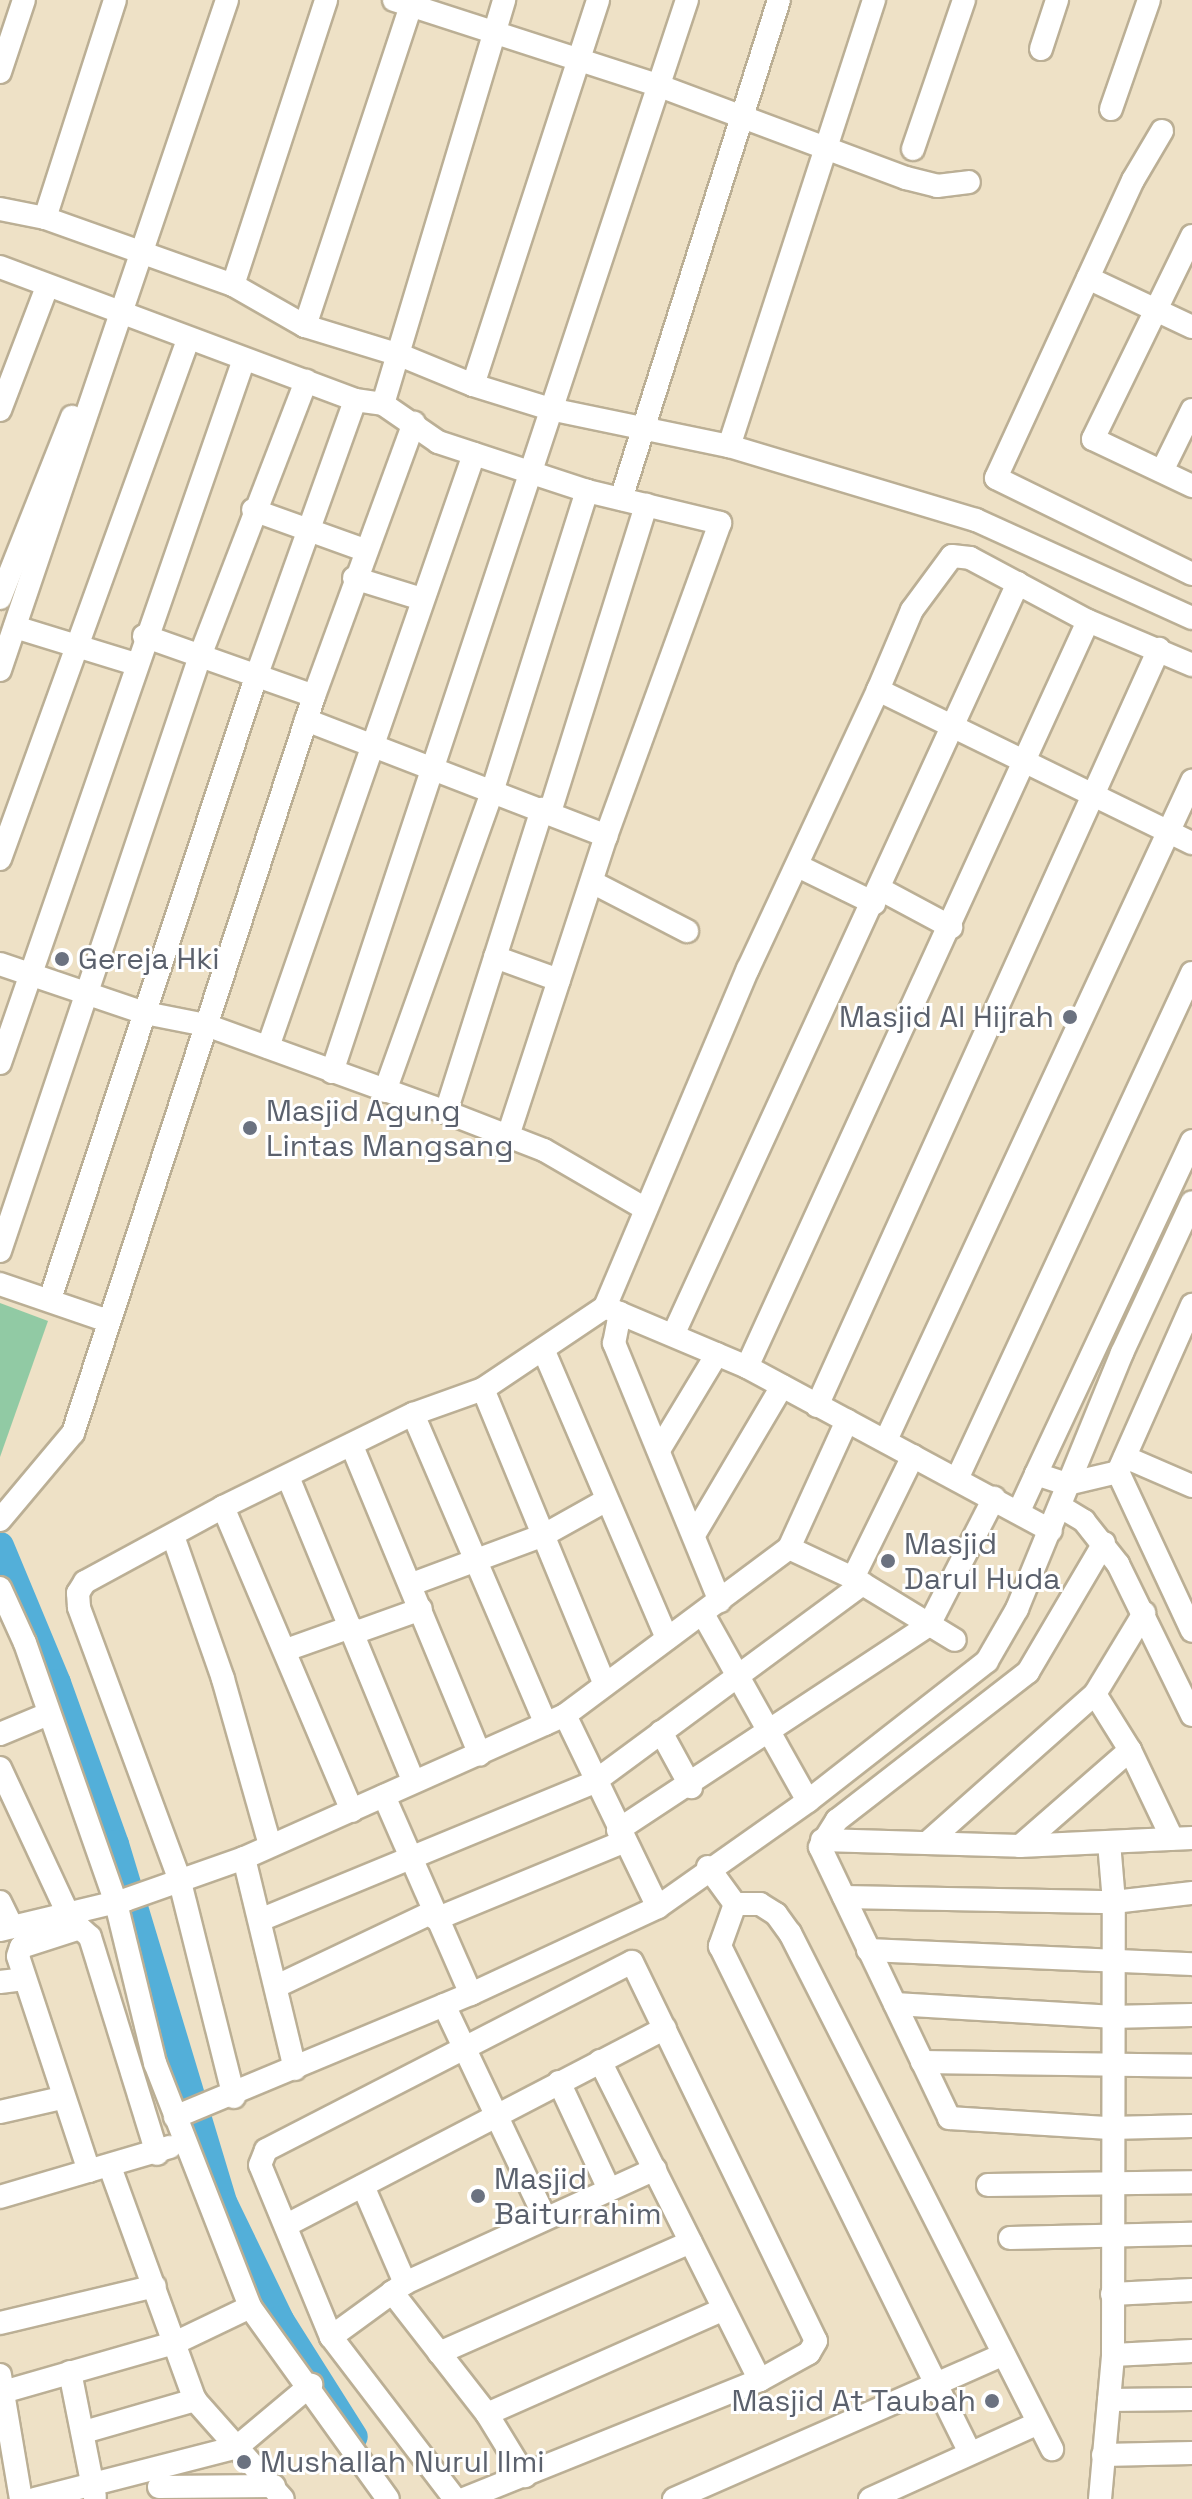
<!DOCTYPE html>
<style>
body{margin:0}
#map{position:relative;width:1192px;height:2499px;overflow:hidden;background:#eee1c6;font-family:"Space Grotesk",sans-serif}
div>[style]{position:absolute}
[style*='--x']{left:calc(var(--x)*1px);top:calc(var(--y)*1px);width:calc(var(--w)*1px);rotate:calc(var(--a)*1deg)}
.green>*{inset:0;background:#91caa4}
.river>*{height:28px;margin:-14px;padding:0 14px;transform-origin:14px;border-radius:14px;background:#53afd9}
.roads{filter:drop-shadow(2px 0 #bbaf95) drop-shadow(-2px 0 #bbaf95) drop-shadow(0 2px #bbaf95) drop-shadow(0 -2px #bbaf95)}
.minor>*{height:22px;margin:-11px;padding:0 11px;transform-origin:11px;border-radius:11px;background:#fff}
.dots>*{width:22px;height:22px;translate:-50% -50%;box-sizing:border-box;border:4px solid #fff;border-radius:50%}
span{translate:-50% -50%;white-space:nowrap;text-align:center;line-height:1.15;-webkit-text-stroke:6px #fff;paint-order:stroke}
.worship-label{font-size:30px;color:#5b616d}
.left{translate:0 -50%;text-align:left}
.right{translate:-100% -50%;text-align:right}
</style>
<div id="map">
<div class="green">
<div style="clip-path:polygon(0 1303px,48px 1321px,0 1457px)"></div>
</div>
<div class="river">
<div style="--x:0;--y:1546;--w:148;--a:67.4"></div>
<div style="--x:57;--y:1683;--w:171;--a:70.2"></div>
<div style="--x:115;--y:1844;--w:376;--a:73.2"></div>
<div style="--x:224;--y:2204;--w:129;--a:64.2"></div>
<div style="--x:280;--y:2320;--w:138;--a:57.7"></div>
</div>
<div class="roads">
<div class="minor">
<div style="--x:115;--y:0;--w:229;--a:107.8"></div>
<div style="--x:45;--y:218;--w:200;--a:19.6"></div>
<div style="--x:233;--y:285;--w:83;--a:29.7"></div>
<div style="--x:305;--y:326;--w:99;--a:17"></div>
<div style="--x:400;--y:355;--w:79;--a:22.3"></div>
<div style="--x:473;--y:385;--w:81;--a:17.3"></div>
<div style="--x:550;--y:409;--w:183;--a:11.7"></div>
<div style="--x:394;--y:0;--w:276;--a:17.9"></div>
<div style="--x:657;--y:85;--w:266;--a:20.5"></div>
<div style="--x:906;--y:178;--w:32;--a:14"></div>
<div style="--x:937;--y:186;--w:32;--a:-7"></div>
<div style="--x:874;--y:0;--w:469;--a:108"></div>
<div style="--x:729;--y:446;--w:258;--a:16.7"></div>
<div style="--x:976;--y:520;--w:237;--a:24.4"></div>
<div style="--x:1041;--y:49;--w:52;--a:-71.9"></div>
<div style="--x:0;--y:72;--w:76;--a:-71.6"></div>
<div style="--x:1111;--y:109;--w:115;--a:-70.8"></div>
<div style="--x:1162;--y:131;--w:57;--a:120.6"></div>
<div style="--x:1133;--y:180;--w:328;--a:114.7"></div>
<div style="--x:996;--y:478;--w:218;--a:26.1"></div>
<div style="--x:913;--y:149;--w:157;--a:-71.1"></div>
<div style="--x:0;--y:209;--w:46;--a:11.3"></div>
<div style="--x:1192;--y:236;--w:226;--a:116"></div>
<div style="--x:1093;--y:439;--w:110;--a:25.4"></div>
<div style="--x:0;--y:267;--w:379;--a:20.5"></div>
<div style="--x:355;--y:400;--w:28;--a:8"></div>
<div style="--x:383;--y:404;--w:67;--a:34.6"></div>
<div style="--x:438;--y:442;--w:157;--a:18.2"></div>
<div style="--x:587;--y:491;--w:137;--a:13.5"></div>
<div style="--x:720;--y:523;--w:333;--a:110"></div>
<div style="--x:606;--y:836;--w:316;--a:108.1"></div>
<div style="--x:1088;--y:278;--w:115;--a:25.2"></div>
<div style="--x:233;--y:285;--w:300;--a:-71.9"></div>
<div style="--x:305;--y:326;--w:343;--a:-71.7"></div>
<div style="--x:473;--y:385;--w:405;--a:-72"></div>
<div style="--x:383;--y:404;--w:422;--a:-73.3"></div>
<div style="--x:0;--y:410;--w:132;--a:-69.1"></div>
<div style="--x:1162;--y:471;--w:68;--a:-63.8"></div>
<div style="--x:621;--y:499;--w:523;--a:-72.43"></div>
<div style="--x:253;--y:510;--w:118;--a:19.8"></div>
<div style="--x:354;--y:578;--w:71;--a:17.2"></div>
<div style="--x:0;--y:598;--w:195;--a:-68.3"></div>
<div style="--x:15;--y:627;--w:126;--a:17.1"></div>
<div style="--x:144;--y:636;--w:180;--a:19.4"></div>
<div style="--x:0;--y:670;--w:707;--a:-71.28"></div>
<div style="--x:878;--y:690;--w:87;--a:-67"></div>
<div style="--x:912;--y:610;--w:67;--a:-53.5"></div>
<div style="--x:952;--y:556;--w:18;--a:6"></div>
<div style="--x:970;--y:558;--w:134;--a:28.1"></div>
<div style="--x:306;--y:720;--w:322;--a:21.1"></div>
<div style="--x:550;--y:812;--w:322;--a:-72.6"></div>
<div style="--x:0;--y:859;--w:552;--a:-70.09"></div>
<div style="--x:798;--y:866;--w:85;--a:26"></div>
<div style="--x:592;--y:882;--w:107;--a:27.3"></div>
<div style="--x:880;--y:889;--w:81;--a:28.2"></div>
<div style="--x:495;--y:957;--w:68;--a:19.8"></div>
<div style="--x:0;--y:964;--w:153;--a:18.7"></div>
<div style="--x:145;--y:1013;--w:62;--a:11.1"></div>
<div style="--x:206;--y:1025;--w:255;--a:19.9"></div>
<div style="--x:446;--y:1112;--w:105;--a:21.2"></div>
<div style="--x:544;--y:1150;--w:116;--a:30.1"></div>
<div style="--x:268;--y:1047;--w:628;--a:-70.84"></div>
<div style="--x:0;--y:1063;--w:745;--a:-70.88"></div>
<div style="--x:332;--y:1072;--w:1129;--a:-71.68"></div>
<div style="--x:385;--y:1091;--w:318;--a:-70.3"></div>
<div style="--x:492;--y:792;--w:316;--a:-72.5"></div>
<div style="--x:446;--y:1112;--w:318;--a:-72.4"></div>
<div style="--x:1192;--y:1141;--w:368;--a:115.1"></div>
<div style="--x:1036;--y:1474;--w:33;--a:18"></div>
<div style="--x:1067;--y:1484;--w:52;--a:-13.2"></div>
<div style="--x:1118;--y:1472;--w:183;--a:-66.1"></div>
<div style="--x:0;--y:1251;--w:628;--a:-71.42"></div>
<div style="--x:200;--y:656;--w:295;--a:-68.9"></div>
<div style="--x:0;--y:1284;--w:114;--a:18.9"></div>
<div style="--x:50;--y:1299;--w:655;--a:-71.68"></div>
<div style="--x:256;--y:677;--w:294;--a:-70.3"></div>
<div style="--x:605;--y:1307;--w:154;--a:22.9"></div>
<div style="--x:747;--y:1367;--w:345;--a:28.3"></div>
<div style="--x:620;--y:1313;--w:31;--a:101"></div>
<div style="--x:614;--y:1343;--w:279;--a:67.7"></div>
<div style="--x:674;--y:1333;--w:825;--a:-65.36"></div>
<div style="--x:543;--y:1349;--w:315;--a:66.8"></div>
<div style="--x:747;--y:1367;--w:820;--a:-65.43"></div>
<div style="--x:1088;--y:621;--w:113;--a:22.9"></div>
<div style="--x:483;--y:1389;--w:320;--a:67.6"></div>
<div style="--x:817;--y:1406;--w:831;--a:-65.69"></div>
<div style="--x:413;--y:1414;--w:337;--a:66.8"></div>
<div style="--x:886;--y:1440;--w:727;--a:-65.09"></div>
<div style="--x:352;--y:1446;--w:334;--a:67.5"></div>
<div style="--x:659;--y:1450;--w:112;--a:-58.9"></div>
<div style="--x:1125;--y:1457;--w:73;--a:23.4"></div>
<div style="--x:1118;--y:1472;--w:175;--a:65"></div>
<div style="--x:288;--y:1477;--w:329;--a:67.6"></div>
<div style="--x:957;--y:1479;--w:558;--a:-65.09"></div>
<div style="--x:223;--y:1507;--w:330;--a:67"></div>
<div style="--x:1061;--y:1507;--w:27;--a:31"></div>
<div style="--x:1084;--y:1521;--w:55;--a:51.7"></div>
<div style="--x:1118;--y:1564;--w:168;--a:63.9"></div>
<div style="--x:1019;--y:1511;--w:41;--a:-65.3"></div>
<div style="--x:0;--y:1520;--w:114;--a:-50"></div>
<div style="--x:73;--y:1433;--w:775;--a:-71.89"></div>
<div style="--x:314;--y:696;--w:291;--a:-69.9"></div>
<div style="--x:694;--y:1535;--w:173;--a:-59.4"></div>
<div style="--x:173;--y:1536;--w:151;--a:70.7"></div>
<div style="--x:223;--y:1679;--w:173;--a:74.2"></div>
<div style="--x:1104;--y:1543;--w:150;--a:120.5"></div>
<div style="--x:1028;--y:1672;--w:242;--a:142.2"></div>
<div style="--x:837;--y:1820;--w:32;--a:122"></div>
<div style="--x:820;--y:1847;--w:300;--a:64.5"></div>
<div style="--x:949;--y:2118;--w:161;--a:3.6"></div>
<div style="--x:1110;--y:2128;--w:82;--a:-1.4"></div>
<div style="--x:789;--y:1548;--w:71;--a:25.1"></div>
<div style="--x:853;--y:1578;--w:119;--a:31.3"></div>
<div style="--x:853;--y:1578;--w:136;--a:-63.8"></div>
<div style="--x:412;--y:1584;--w:141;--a:-20.4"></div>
<div style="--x:544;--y:1535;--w:72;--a:-29.1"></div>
<div style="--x:0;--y:1588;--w:60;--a:65.6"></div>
<div style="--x:25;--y:1643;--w:275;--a:70.7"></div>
<div style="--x:116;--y:1903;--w:165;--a:76.3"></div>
<div style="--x:155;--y:2063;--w:262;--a:68.7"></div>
<div style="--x:250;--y:2307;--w:236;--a:54.3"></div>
<div style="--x:703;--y:1614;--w:214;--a:60.7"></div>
<div style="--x:354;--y:1633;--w:71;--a:-19.7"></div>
<div style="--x:286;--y:1650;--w:69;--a:-19.5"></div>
<div style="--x:1095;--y:1694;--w:66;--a:58"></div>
<div style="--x:1130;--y:1750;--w:98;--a:64.5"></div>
<div style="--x:565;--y:1715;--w:213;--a:64.2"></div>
<div style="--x:661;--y:1732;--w:63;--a:61.4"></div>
<div style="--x:0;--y:1734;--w:52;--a:-22.6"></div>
<div style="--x:0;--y:1768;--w:159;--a:65"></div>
<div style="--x:384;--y:1796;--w:216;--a:66.3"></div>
<div style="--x:618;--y:1830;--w:372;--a:-33.4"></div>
<div style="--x:929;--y:1625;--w:143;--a:-62.9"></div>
<div style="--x:822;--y:1840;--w:198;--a:1.7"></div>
<div style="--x:1020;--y:1846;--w:172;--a:-2.7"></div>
<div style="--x:927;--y:1843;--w:225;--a:-41.6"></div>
<div style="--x:1095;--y:1694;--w:95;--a:-58.8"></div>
<div style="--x:1020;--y:1846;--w:146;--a:-41.1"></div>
<div style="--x:244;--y:1858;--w:217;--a:76.4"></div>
<div style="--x:708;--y:1867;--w:46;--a:53.9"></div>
<div style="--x:844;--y:1897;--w:270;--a:1.1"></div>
<div style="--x:1114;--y:1902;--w:79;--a:-6.6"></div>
<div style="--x:0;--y:1902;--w:28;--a:64"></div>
<div style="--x:735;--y:1904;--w:25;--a:0"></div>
<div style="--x:760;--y:1904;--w:19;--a:32"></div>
<div style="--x:776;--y:1914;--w:24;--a:54"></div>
<div style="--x:790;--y:1933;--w:579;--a:63.08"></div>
<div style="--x:735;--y:1904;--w:45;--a:109.7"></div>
<div style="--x:720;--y:1946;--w:565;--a:63.75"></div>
<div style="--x:436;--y:1919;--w:204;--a:-22.4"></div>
<div style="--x:260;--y:1920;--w:361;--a:-22.4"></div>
<div style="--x:594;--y:1782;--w:334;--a:-36.4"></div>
<div style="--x:0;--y:1930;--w:129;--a:-13.5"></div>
<div style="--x:125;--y:1900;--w:126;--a:-19.4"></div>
<div style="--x:244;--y:1858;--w:351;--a:-24"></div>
<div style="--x:565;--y:1715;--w:279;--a:-36.7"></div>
<div style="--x:789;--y:1548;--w:140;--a:-65.5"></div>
<div style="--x:868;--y:1950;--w:324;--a:2.5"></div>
<div style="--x:0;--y:1982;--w:24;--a:-7"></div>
<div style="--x:277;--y:1986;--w:173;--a:-25.4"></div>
<div style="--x:895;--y:2004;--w:216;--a:3.4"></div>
<div style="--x:1111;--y:2017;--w:81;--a:-1.4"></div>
<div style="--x:444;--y:2005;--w:236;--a:64.6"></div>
<div style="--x:600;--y:2061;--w:357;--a:63.4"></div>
<div style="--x:922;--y:2062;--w:270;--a:0.8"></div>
<div style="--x:559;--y:2082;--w:118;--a:65"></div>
<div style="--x:234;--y:2097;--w:226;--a:-104.1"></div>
<div style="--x:179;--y:1878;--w:289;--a:-110.3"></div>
<div style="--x:79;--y:1607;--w:14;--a:-94"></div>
<div style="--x:78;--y:1593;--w:13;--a:-58"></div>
<div style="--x:85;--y:1582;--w:157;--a:-28.5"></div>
<div style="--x:223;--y:1507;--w:212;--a:-26.1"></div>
<div style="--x:413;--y:1414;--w:74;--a:-19.7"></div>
<div style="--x:483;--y:1389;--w:147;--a:-33.9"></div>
<div style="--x:605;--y:1307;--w:367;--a:-67.1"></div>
<div style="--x:748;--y:969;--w:308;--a:-65"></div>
<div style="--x:878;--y:690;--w:349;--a:26"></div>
<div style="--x:0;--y:2112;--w:63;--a:-12.9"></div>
<div style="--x:175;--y:2117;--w:321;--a:-22.6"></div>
<div style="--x:471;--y:1994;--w:206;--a:-24.9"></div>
<div style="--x:658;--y:1907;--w:184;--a:-35.2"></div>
<div style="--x:808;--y:1801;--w:227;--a:-38"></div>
<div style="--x:987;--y:1661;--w:60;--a:-60"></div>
<div style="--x:1017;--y:1609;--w:277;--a:-67.7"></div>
<div style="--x:1122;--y:1353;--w:166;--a:-65.1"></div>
<div style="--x:110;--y:2167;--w:248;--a:70"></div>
<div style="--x:195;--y:2400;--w:132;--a:48.4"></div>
<div style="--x:89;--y:2171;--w:226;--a:-108.3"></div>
<div style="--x:18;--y:1956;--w:9;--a:-72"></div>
<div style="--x:21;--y:1947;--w:62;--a:-17.9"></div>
<div style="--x:80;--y:1928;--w:13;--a:42"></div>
<div style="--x:90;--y:1937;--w:227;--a:72.8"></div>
<div style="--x:988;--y:2185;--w:204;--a:-0.8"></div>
<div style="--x:363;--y:2186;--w:106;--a:66.6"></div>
<div style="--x:0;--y:2197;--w:177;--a:-16.4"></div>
<div style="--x:287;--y:2225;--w:426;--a:-27.5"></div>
<div style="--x:1010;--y:2238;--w:182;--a:-1.3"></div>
<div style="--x:392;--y:2292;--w:155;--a:52.1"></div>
<div style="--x:487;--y:2414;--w:73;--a:58.5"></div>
<div style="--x:1112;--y:2294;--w:80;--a:-2.9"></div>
<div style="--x:0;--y:2323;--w:159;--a:-13.4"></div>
<div style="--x:331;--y:2337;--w:92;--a:-36.1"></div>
<div style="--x:405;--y:2283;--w:275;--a:-24.5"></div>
<div style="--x:439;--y:2353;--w:275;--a:-23.8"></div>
<div style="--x:1113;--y:2355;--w:79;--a:-2.9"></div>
<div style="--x:70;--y:2372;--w:127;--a:78.7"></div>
<div style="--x:0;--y:2375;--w:126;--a:80.4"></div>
<div style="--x:3;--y:2392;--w:181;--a:-16"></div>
<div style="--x:177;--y:2342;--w:81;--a:-25.6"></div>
<div style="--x:1109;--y:2400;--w:83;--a:-0.7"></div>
<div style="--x:487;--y:2414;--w:259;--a:-23.9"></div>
<div style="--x:84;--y:2432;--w:116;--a:-16.1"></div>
<div style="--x:1103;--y:2455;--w:89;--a:-1.3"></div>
<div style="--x:159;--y:2487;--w:115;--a:-0.5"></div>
<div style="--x:35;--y:2499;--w:209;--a:-14.4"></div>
<div style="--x:237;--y:2447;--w:97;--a:-40"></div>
<div style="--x:455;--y:2499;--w:204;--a:-127.4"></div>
<div style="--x:331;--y:2337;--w:186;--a:-112.4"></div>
<div style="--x:260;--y:2165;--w:16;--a:-68"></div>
<div style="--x:266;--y:2150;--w:411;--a:-27.2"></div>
<div style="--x:632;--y:1962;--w:421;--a:64.1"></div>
<div style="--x:816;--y:2341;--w:14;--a:120"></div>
<div style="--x:809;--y:2353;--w:56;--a:151.1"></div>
<div style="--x:760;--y:2380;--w:319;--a:158.1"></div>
<div style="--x:674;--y:2499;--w:360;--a:-23.7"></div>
<div style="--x:870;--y:2499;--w:182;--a:-24.3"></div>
<div style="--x:1100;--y:2499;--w:145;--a:-84.8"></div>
<div style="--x:1113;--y:2355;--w:453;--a:-89.9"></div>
<div style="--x:1114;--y:1902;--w:60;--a:-94.8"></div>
</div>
</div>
<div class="dots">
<div style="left:62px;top:959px;background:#6b7280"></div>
<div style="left:1070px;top:1017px;background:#6b7280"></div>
<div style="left:250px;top:1128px;background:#6b7280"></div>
<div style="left:888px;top:1561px;background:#6b7280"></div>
<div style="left:478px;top:2196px;background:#6b7280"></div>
<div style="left:992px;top:2401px;background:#6b7280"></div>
<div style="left:244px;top:2462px;background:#6b7280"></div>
</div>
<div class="worship-label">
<span class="left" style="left:78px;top:959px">Gereja Hki</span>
<span class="right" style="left:1054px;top:1017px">Masjid Al Hijrah</span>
<span class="left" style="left:266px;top:1128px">Masjid Agung<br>Lintas Mangsang</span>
<span class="left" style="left:904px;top:1561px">Masjid<br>Darul Huda</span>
<span class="left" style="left:494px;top:2196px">Masjid<br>Baiturrahim</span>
<span class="right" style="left:976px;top:2401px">Masjid At Taubah</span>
<span class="left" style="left:260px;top:2462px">Mushallah Nurul Ilmi</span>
</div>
</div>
